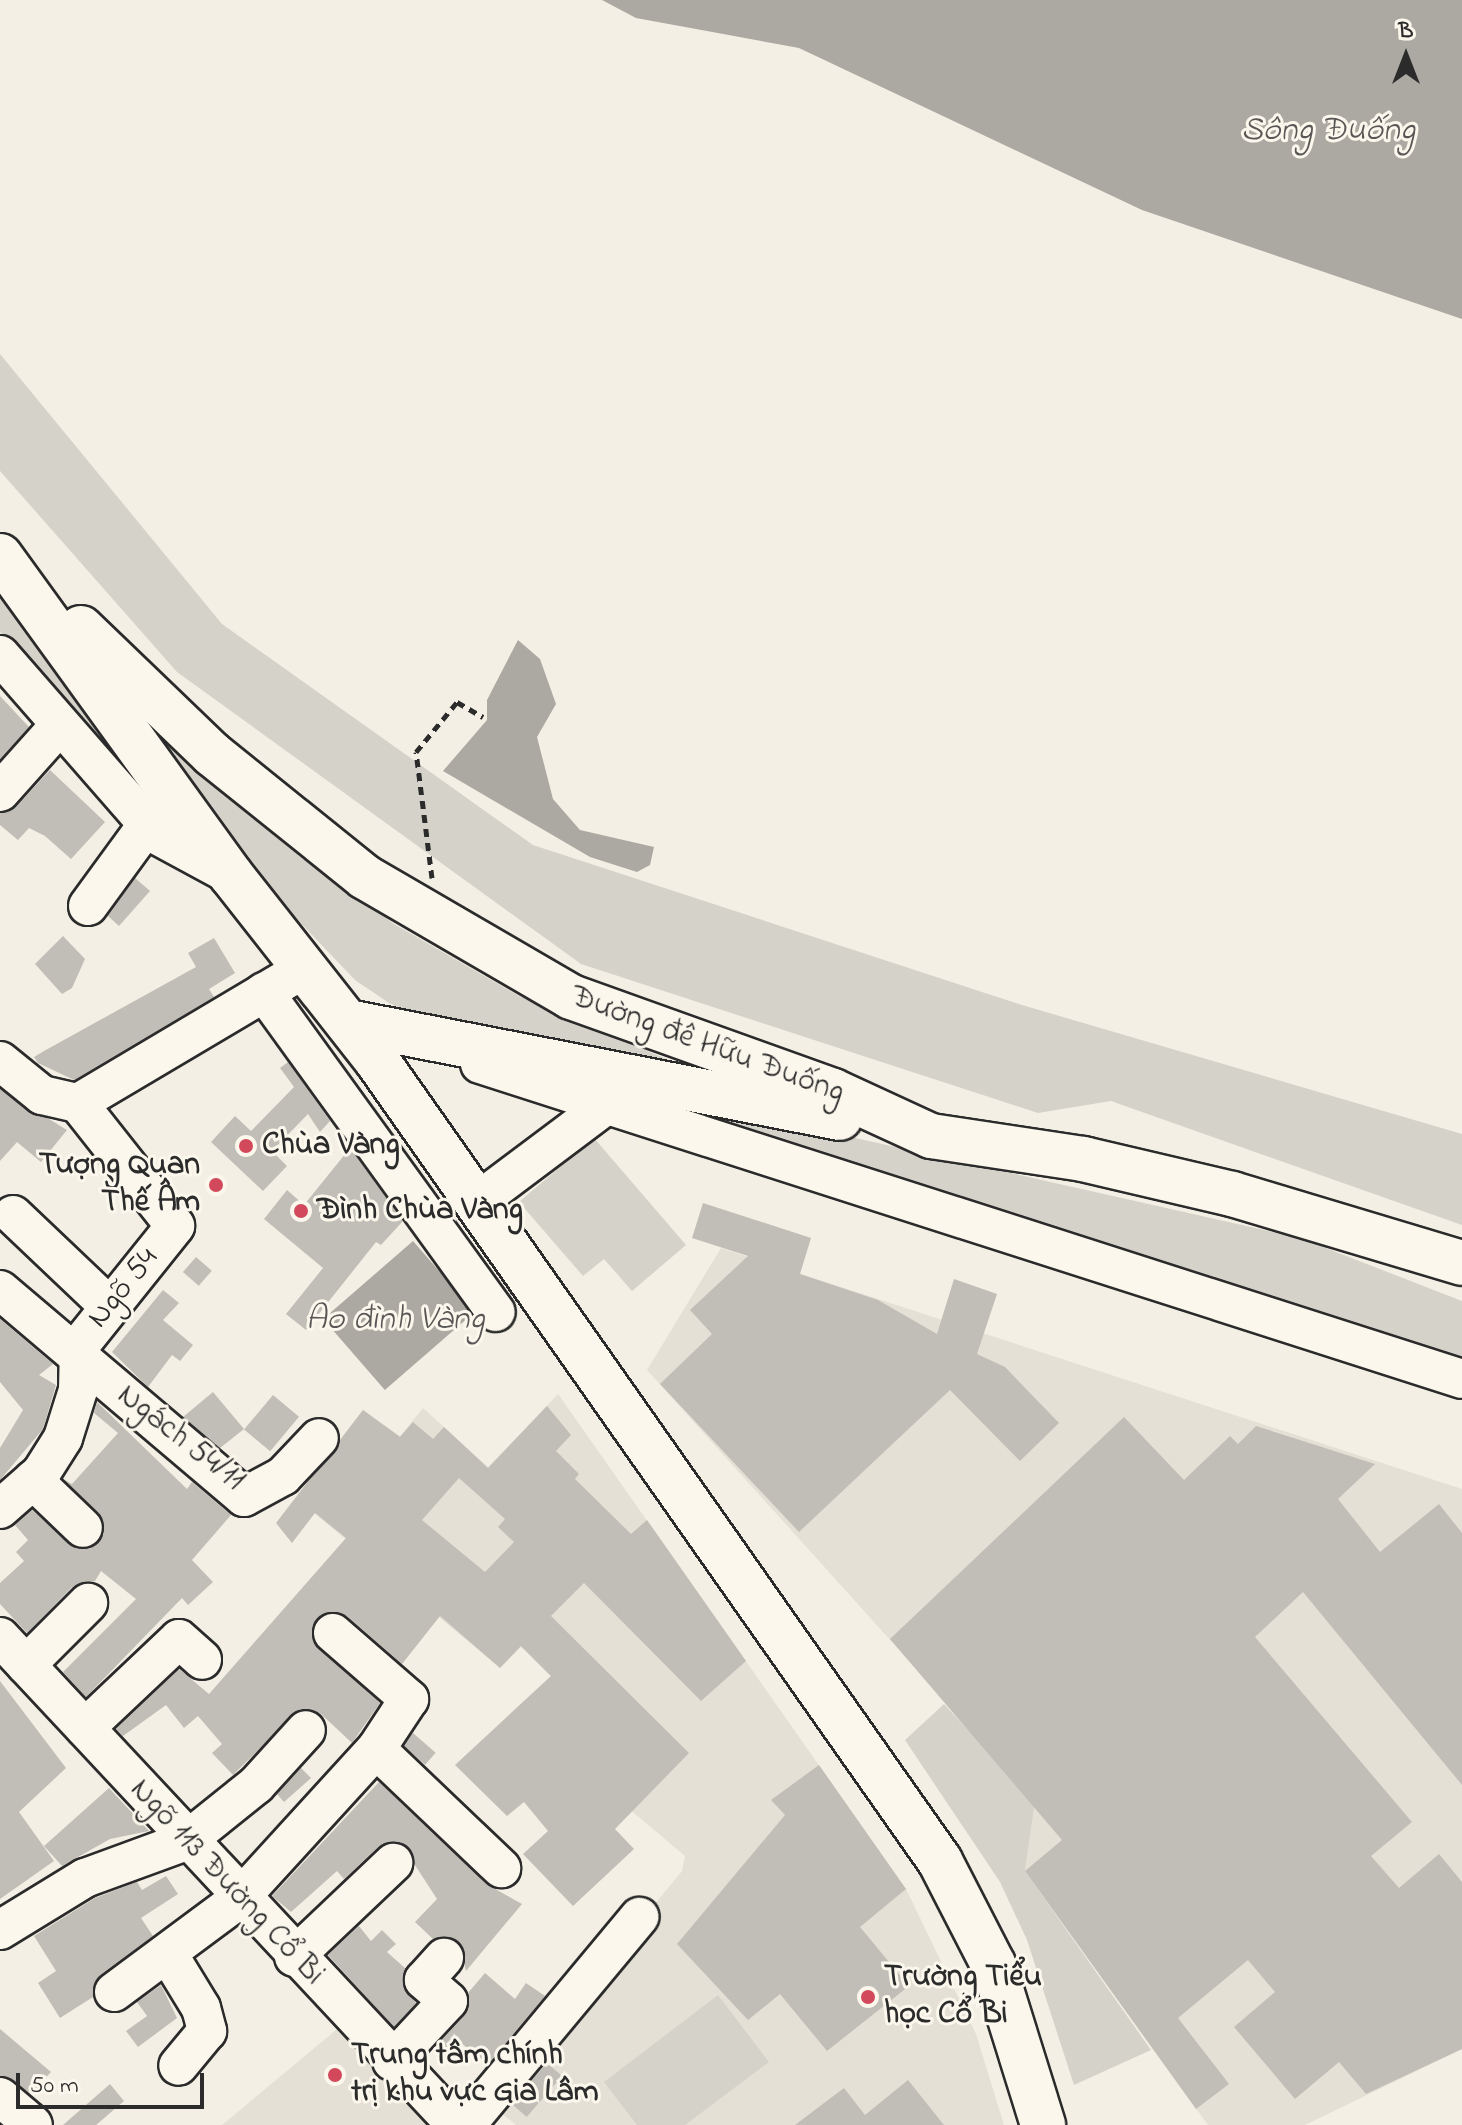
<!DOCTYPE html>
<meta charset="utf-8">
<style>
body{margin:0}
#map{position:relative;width:1462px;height:2125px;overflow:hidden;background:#f3efe4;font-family:"Indie Flower",sans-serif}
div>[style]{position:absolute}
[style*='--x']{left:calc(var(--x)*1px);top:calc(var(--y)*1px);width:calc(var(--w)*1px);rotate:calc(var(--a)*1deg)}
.built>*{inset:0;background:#e4e0d6}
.green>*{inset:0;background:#d5d2c9}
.water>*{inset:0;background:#aca9a2;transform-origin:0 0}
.building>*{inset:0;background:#c0beb6;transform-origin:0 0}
.path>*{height:5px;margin-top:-2.5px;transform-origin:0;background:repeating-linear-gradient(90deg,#2b2b2b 0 8px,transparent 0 14px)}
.roads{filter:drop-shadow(2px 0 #2b2b2b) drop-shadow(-2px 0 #2b2b2b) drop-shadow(0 2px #2b2b2b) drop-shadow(0 -2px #2b2b2b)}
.minor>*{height:38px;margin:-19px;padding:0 19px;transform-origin:19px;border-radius:19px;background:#fbf7ec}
.major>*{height:44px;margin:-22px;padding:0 22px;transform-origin:22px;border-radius:22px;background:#fbf7ec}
.dots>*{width:22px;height:22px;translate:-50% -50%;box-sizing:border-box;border:4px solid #fbf7ec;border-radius:50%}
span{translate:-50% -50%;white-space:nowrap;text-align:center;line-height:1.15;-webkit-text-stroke:6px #fbf7ec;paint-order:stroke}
.street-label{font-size:32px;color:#2b2b2b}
.poi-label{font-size:32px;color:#2b2b2b;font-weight:700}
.left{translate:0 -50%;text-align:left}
.right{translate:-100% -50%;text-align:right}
.water-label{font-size:34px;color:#585755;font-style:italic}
.north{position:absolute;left:1366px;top:16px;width:80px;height:80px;-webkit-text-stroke:6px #fbf7ec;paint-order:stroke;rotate:0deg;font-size:22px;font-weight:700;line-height:32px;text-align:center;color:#2b2b2b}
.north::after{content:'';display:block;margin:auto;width:28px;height:36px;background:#2b2b2b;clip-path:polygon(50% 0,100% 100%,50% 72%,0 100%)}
.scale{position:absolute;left:16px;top:2073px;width:188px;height:36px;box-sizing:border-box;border:4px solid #2b2b2b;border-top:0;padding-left:10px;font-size:24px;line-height:28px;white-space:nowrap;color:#2b2b2b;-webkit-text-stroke:6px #fbf7ec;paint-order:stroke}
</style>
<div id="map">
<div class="built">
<div style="clip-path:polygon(721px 1248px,1462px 1489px,1462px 2049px,1305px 2125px,1208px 2125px,1025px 1871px,1035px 1802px,1027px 1792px,647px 1370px)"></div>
<div style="clip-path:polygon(558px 1394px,906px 1889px,976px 2034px,1004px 2125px,516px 2125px,490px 2104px,682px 1871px,685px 1856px,615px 1797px,642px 1767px,521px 1647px,500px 1668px,296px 1498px,363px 1410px,400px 1436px,423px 1408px,488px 1467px)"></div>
<div style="clip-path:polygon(342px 2025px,437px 2125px,222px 2125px)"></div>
</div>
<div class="green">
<div style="clip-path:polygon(0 354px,222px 624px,533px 845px,1022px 1005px,1462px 1134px,1462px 1225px,1111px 1101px,1038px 1113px,581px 964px,177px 672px,0 471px)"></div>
<div style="clip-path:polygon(0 582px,160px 815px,0 632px)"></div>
<div style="clip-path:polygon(109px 674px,289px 845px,394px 924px,521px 997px,739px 1090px,425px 1019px,389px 1003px,355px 980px,253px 873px)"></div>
<div style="clip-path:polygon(535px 1066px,1300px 1238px,1462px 1301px,1462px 1365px)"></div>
<div style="clip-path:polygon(594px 1138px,686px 1245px,632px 1291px,604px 1259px,583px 1276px,519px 1202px)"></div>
<div style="clip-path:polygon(944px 1704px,1035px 1802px,1025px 1871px,1151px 2050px,1074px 2085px,1027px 1940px,1000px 1882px,905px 1740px)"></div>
<div style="clip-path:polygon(718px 1995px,769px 2062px,685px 2125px,637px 2125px,604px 2082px)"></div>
</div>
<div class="water">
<div style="clip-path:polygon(602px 0,1462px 0,1462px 319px,1142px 210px,799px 48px,636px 18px)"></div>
<div style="clip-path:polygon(518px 640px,540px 659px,556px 704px,537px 737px,553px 799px,580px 830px,654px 847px,650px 865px,637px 872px,590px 857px,443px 771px,487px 720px,487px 700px)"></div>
<div style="left:413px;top:1241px;width:94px;height:119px;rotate:49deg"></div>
</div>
<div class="building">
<div style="clip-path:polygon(0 696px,29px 727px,0 759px)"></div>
<div style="clip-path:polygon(50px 770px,105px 822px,71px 859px,45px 836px,29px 828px,18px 840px,0 825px,0 813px,16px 807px)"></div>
<div style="clip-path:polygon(135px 878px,150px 891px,119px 926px,108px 916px)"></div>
<div style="clip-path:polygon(63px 936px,85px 959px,72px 988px,62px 994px,35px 964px)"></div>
<div style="clip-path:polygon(214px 938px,235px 973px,209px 989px,214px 997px,74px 1080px,38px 1063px,34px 1057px,44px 1051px,196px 967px,188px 953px)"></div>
<div style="clip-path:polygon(288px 1062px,330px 1121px,320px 1132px,308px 1114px,272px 1151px,287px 1166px,263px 1191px,211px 1142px,235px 1116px,251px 1131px,294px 1087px,280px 1068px)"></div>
<div style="clip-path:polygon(0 1089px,67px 1130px,41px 1162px,17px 1142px,0 1161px)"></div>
<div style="clip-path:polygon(350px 1148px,403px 1221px,381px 1245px,376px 1242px,306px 1330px,286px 1314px,323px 1268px,264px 1219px,287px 1190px,304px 1205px)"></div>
<div style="clip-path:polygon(703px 1203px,811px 1238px,800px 1274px,878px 1300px,937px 1334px,954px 1279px,997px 1294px,977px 1354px,1005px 1367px,1059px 1423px,1020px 1461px,950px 1390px,799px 1532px,660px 1384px,712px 1334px,690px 1310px,748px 1256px,692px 1238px)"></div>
<div style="left:196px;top:1257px;width:21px;height:20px;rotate:41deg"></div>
<div style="clip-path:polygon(163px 1290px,179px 1303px,163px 1320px,193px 1345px,180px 1361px,172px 1355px,148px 1387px,112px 1352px)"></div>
<div style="clip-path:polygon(0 1319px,53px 1364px,39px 1375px,56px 1385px,43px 1429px,0 1480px,0 1448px,23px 1410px,0 1382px)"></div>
<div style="clip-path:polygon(213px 1392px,244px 1429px,220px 1448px,183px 1417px)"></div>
<div style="left:273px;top:1395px;width:34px;height:45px;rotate:40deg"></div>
<div style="clip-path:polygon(97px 1402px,187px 1489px,192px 1482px,231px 1515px,192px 1560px,213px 1582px,188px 1605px,182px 1598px,86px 1697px,63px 1672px,136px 1599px,101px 1571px,95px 1581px,72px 1587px,27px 1633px,0 1604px,0 1583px,24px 1561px,16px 1552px,28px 1540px,15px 1525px,32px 1510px,77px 1549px,90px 1549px,104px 1534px,99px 1513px,63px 1479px,72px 1484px,118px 1433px,94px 1413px)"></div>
<div style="clip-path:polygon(evenodd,547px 1406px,571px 1435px,556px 1451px,579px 1474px,575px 1479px,631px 1534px,647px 1520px,746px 1661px,701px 1701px,584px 1583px,551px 1616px,689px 1753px,615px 1829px,634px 1849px,573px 1906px,523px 1854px,548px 1831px,524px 1802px,507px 1816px,455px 1765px,551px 1676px,521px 1646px,500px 1668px,440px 1616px,402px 1664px,347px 1616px,327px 1612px,316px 1619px,313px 1641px,380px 1703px,352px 1743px,320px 1713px,300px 1709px,233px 1775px,212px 1753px,222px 1744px,198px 1716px,184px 1728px,166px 1705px,123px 1736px,116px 1729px,179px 1669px,209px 1694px,346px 1538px,315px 1513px,292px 1543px,276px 1523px,363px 1410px,400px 1437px,413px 1422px,433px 1439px,444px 1427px,488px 1468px,547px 1406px,459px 1478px,505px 1519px,498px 1527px,514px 1542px,485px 1572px,422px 1520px,459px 1478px)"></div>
<div style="clip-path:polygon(1124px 1417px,1184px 1480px,1230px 1436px,1238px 1444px,1256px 1426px,1375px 1464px,1338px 1499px,1380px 1552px,1439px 1504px,1462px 1533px,1462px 1785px,1303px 1592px,1255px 1637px,1412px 1822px,1371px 1856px,1399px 1888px,1439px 1854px,1462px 1882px,1462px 2049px,1366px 2094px,1339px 2062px,1295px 2099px,1234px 2027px,1275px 1992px,1248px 1960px,1178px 2018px,1229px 2084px,1196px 2109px,1025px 1871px,1062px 1840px,890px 1639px)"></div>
<div style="clip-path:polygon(0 1681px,66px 1768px,19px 1812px,54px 1861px,0 1899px)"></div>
<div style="left:413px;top:1733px;width:30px;height:16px;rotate:41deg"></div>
<div style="clip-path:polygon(819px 1765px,906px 1889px,860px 1927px,909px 1986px,827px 2051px,780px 1994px,748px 2020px,677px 1944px,785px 1815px,771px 1800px)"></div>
<div style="clip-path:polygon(301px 1768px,311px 1778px,284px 1802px,277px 1794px)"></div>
<div style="clip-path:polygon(379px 1782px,486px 1884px,522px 1904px,466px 1971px,459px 1942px,433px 1939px,415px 1922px,437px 1899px,400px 1842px,378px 1847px,344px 1879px,337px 1871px,291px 1912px,272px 1896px)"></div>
<div style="clip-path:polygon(109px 1788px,149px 1831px,110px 1839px,62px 1866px,44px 1846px)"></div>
<div style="clip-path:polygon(166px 1876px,178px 1894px,141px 1918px,153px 1936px,100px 1975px,93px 1997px,60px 2018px,38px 1983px,56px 1971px,34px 1936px,95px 1898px,137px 1882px,142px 1890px)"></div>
<div style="clip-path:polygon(359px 1926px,371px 1941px,382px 1930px,396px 1944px,387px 1952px,406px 1969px,403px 1986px,416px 2003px,394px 2027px,328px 1955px)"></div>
<div style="clip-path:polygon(485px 1973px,515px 1999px,526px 1983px,545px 1996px,488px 2064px,461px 2043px,448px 2057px,436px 2046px,465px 2015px,468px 1993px)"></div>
<div style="clip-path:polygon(161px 1985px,177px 2018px,138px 2047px,126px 2031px,147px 2016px,137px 2002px)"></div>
<div style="clip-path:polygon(0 2029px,51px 2072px,31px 2094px,0 2076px)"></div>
<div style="left:547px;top:2063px;width:20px;height:54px;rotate:41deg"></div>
<div style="clip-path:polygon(908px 2080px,944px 2125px,795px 2125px,844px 2088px,865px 2115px)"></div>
<div style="clip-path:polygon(110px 2084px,124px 2101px,96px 2125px,63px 2125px)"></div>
</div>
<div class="path">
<div style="--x:432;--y:878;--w:127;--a:-97.2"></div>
<div style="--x:416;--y:752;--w:65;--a:-50.6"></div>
<div style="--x:457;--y:702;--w:30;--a:30"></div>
</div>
<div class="roads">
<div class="minor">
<div style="--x:0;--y:655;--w:239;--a:48.9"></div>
<div style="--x:157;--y:835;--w:84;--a:28.4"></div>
<div style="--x:0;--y:792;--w:90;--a:-48.2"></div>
<div style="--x:88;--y:906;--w:100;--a:-53.9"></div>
<div style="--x:264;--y:992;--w:395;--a:54.1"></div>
<div style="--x:0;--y:1061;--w:54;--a:39"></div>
<div style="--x:42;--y:1095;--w:37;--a:13"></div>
<div style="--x:480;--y:1064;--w:1031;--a:17.78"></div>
<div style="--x:477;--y:1202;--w:161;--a:-36.9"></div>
<div style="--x:13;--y:1215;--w:131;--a:43.5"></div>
<div style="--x:0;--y:1290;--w:320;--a:40.3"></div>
<div style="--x:244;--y:1497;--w:44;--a:-28.3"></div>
<div style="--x:283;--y:1476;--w:52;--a:-46.5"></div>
<div style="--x:33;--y:1480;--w:69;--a:43.8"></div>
<div style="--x:0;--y:1509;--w:55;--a:-41.3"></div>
<div style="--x:41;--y:1473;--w:41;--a:-57.8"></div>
<div style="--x:63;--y:1438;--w:50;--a:-72.6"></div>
<div style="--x:78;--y:1390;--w:44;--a:-88.7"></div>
<div style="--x:79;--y:1346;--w:154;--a:-51.3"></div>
<div style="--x:175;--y:1226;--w:157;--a:-128.3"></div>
<div style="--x:78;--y:1103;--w:264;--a:-30.7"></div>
<div style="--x:333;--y:1633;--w:101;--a:41"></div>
<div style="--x:409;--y:1699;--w:60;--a:123.4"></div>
<div style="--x:0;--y:1637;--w:668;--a:46.94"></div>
<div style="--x:26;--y:1665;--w:88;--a:-45"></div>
<div style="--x:85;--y:1728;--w:129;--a:-43.4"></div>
<div style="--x:179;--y:1639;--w:31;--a:42"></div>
<div style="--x:0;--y:1930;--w:100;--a:-31.5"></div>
<div style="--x:85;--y:1878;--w:108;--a:-20.1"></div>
<div style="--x:186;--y:1841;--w:90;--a:-38.7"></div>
<div style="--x:256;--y:1785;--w:74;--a:-47.7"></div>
<div style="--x:168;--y:1954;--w:63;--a:58.6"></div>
<div style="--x:201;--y:2008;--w:24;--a:75"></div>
<div style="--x:207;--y:2031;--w:45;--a:129.6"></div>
<div style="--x:294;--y:1957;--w:137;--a:-43.5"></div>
<div style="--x:114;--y:1992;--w:156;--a:-36.6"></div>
<div style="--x:239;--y:1899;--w:203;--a:-47.6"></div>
<div style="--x:376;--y:1749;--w:173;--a:43.6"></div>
<div style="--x:392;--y:2061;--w:82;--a:-47"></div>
<div style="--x:448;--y:2001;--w:32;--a:-139"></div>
<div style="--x:424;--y:1980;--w:30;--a:-48"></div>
<div style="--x:0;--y:2097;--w:43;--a:40.3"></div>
<div style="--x:466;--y:2125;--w:271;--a:-50.2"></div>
</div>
<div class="major">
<div style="--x:0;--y:556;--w:394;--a:54.1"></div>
<div style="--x:231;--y:875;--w:238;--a:51.8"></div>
<div style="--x:378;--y:1062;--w:977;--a:54.88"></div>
<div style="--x:940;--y:1861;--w:116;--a:62.8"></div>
<div style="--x:993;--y:1964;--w:169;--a:72.7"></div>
<div style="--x:81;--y:628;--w:182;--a:43.9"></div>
<div style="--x:212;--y:754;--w:196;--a:38.8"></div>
<div style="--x:365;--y:877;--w:238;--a:30.2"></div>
<div style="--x:571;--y:997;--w:278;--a:19.7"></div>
<div style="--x:833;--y:1091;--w:108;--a:24.7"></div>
<div style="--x:931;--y:1136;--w:154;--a:8.6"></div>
<div style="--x:1083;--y:1159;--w:153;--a:13.2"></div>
<div style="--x:1232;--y:1194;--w:240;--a:16.7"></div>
<div style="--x:348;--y:1022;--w:501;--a:11.04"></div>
</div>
</div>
<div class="dots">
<div style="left:246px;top:1146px;background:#d1495b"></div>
<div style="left:216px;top:1185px;background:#d1495b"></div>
<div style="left:301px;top:1211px;background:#d1495b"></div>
<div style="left:868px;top:1997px;background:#d1495b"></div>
<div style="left:335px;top:2075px;background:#d1495b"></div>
</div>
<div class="street-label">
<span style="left:707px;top:1046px;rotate:20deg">Đường đê Hữu Đuống</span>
<span style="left:124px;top:1289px;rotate:-51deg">Ngõ 54</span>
<span style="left:180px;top:1439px;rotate:38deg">Ngách 54/11</span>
<span style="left:226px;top:1883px;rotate:47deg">Ngõ 113 Đường Cổ Bi</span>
</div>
<div class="poi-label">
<span class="left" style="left:262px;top:1146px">Chùa Vàng</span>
<span class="right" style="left:200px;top:1185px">Tượng Quan<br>Thế Âm</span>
<span class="left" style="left:317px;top:1211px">Đình Chùa Vàng</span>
<span class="left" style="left:884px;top:1997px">Trường Tiểu<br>học Cổ Bi</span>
<span class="left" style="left:351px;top:2075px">Trung tâm chính<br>trị khu vực Gia Lâm</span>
</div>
<div class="water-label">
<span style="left:1328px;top:132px">Sông Đuống</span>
<span style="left:395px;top:1321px">Ao đình Vàng</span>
</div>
<div class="north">B</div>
<div class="scale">50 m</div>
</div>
